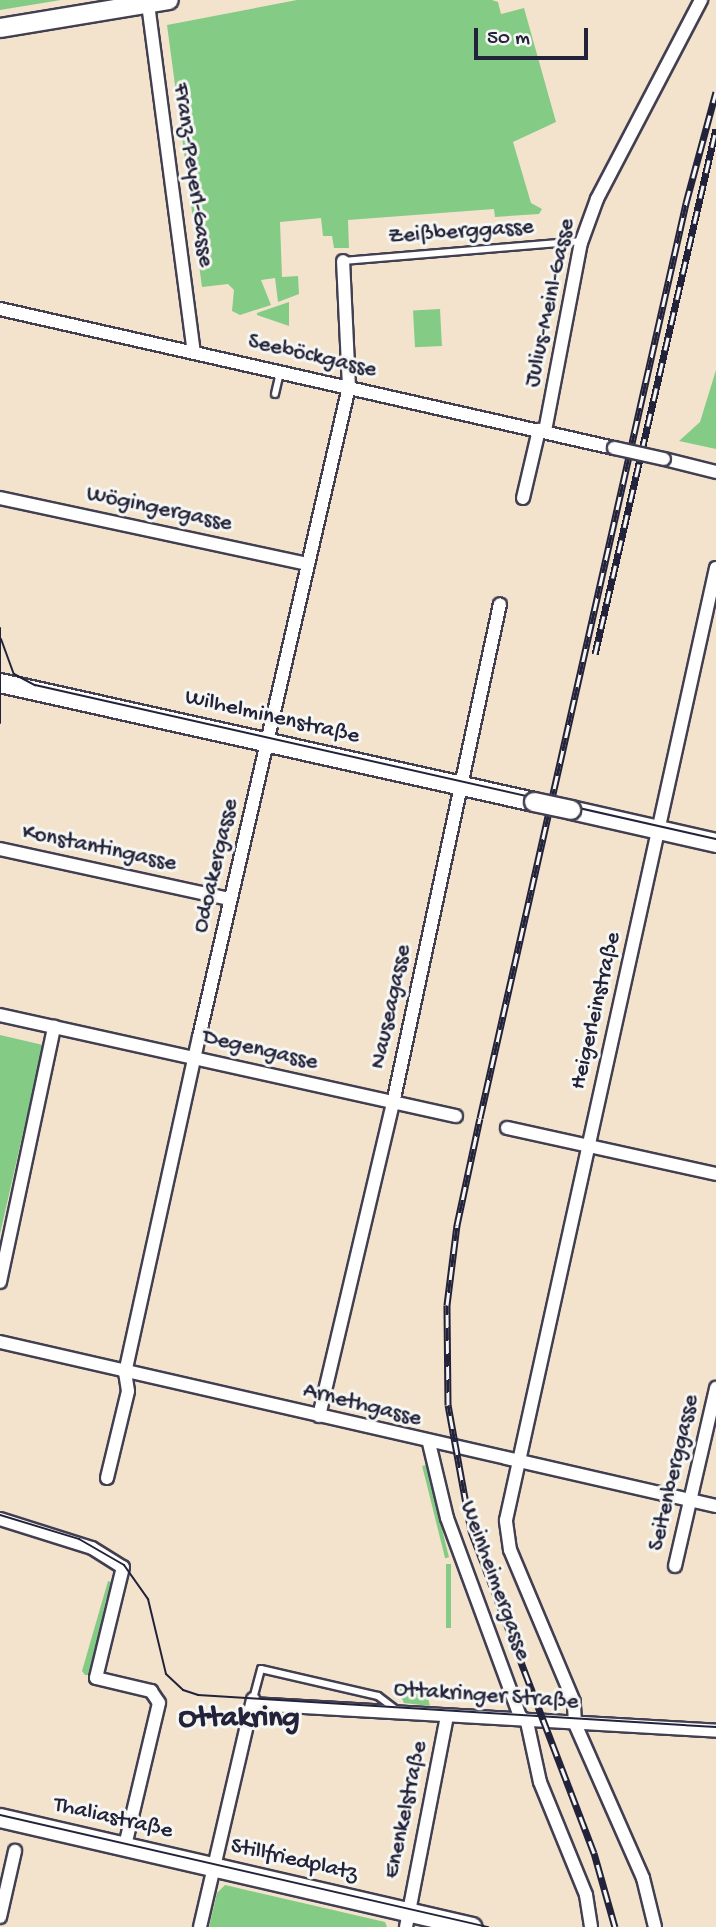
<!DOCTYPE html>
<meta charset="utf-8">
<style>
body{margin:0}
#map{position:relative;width:716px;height:1927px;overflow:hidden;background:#f3e3cd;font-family:"Gochi Hand",sans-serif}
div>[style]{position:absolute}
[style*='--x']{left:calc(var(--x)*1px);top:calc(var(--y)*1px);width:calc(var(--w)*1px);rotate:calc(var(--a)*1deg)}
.green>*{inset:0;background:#84cb86;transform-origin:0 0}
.roads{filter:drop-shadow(2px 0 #413f51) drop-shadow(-2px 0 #413f51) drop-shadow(0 2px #413f51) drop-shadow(0 -2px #413f51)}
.lane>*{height:6px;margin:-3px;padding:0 3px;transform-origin:3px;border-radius:3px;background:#fff}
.street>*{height:12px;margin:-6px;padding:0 6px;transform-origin:6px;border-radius:6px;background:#fff}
.secondary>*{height:18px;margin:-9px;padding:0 9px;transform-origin:9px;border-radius:9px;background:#fff}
.tram>*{height:2px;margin:-1px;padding:0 1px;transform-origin:1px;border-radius:1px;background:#22223b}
.rail>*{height:7px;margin-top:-3.5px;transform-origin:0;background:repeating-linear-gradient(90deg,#f6f6f2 0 13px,#22223b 0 26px);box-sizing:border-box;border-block:2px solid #22223b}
.bridges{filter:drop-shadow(2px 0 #413f51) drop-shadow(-2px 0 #413f51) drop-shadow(0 2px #413f51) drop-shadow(0 -2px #413f51)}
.street-bridge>*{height:12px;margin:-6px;padding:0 6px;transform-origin:6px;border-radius:6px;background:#fff}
.secondary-bridge>*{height:18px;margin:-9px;padding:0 9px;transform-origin:9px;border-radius:9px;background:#fff}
span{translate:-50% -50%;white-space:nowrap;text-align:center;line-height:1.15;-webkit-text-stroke:6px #f6f6f2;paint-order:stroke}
.street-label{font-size:23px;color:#22223b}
.district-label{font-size:30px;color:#22223b;font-weight:700}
.scale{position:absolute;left:474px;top:28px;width:114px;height:32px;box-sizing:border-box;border:4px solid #22223b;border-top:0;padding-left:9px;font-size:21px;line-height:24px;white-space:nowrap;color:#22223b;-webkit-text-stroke:5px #f6f6f2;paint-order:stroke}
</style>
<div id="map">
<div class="green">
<div style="clip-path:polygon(0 0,61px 0,0 10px)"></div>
<div style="clip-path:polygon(297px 0,492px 0,498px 2px,501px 14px,524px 8px,556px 122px,513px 142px,531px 203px,542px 209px,539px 214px,495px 217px,494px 209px,348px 220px,349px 248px,334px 248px,332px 236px,323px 236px,321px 218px,280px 222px,282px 277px,298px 276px,299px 294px,278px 302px,275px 278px,261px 280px,271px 305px,240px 315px,232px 311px,234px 290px,228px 284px,202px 287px,167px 25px)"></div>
<div style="clip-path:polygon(289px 302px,289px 326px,257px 315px,257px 313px)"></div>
<div style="left:440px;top:309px;width:37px;height:27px;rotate:87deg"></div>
<div style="clip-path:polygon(716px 370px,716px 449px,679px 441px,700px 422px)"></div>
<div style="clip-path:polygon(0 1035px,43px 1045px,0 1234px)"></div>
<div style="left:426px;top:1465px;width:95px;height:4px;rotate:76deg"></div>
<div style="left:446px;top:1564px;width:5px;height:64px"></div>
<div style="clip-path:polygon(108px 1581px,115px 1583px,106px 1600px,90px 1675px,85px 1675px,82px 1671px)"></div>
<div style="clip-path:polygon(396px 1686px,427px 1694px,430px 1706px,404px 1703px)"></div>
<div style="clip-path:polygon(225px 1885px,385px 1922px,387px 1927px,209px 1927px,217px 1893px)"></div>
</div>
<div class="roads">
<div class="lane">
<div style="--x:343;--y:261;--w:240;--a:-4.8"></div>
<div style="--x:275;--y:394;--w:22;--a:-77"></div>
<div style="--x:253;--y:1699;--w:31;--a:-75"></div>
<div style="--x:261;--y:1669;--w:120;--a:13"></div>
<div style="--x:378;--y:1696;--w:25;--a:37"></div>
</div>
<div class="street">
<div style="--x:148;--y:4;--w:351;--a:82.5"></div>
<div style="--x:0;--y:309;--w:630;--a:12.76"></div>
<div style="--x:545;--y:431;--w:191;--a:-79.2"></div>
<div style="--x:581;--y:243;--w:47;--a:-70"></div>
<div style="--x:597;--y:199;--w:225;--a:-62.4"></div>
<div style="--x:664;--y:459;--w:54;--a:14"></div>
<div style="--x:0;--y:498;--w:315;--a:12.1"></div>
<div style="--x:523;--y:498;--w:70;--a:-76.8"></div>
<div style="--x:0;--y:849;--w:235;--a:12.3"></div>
<div style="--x:0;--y:1015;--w:467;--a:12.5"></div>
<div style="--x:507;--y:1128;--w:214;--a:12.4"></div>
<div style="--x:0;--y:1282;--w:261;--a:-78"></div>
<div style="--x:0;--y:1342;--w:735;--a:12.9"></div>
<div style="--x:319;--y:1416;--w:322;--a:-76.7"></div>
<div style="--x:393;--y:1103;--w:510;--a:-77.9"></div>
<div style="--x:429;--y:1443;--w:77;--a:76.5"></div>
<div style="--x:447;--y:1518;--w:211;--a:69.8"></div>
<div style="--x:520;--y:1716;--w:9;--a:41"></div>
<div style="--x:527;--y:1722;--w:61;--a:77.8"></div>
<div style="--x:540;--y:1782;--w:122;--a:67.8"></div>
<div style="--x:586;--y:1895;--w:32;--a:81"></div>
<div style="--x:107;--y:1478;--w:89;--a:-76.4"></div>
<div style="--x:128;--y:1391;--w:18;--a:-99"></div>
<div style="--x:125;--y:1373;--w:344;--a:-77.6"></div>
<div style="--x:199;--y:1037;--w:667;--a:-77.01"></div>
<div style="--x:349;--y:387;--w:126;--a:-92.7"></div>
<div style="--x:0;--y:1519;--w:96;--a:17.5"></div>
<div style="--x:92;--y:1548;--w:36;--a:32"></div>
<div style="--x:123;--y:1567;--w:114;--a:103.7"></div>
<div style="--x:96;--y:1678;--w:57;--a:13.3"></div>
<div style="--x:151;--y:1691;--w:14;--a:56"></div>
<div style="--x:159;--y:1703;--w:147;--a:103.4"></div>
<div style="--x:675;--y:1566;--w:183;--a:-77"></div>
<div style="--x:253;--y:1704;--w:464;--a:3.3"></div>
<div style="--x:0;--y:1917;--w:68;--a:-77.2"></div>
<div style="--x:200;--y:1927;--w:234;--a:-76.9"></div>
<div style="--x:406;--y:1927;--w:215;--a:-79"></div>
<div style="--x:655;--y:1927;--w:50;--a:-103.8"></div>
<div style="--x:643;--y:1878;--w:168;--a:-113.8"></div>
<div style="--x:575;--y:1724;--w:22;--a:-93"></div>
<div style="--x:574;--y:1702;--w:165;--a:-112.8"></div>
<div style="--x:510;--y:1550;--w:30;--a:-98"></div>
<div style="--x:506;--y:1520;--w:975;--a:-77.56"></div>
</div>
<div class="secondary">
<div style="--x:0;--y:28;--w:171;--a:-9.4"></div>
<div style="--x:0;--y:683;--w:547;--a:12.56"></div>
<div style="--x:571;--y:810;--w:149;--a:12.8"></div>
<div style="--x:0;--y:1818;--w:485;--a:13"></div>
</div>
</div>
<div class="tram">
<div style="--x:0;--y:628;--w:95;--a:90"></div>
<div style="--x:1;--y:639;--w:37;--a:70"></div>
<div style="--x:14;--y:674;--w:24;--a:28"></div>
<div style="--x:35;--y:685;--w:698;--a:12.74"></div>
<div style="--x:0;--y:1515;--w:83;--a:16.9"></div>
<div style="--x:79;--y:1539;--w:52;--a:30"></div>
<div style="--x:124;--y:1565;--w:42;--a:54.8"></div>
<div style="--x:148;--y:1599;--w:77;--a:76.5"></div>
<div style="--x:166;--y:1674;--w:23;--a:43"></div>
<div style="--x:183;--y:1690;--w:16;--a:18"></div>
<div style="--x:198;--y:1695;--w:519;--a:3.54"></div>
<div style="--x:0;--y:1815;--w:501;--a:12.93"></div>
</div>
<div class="rail">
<div style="--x:595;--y:654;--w:539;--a:-77.02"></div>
<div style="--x:615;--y:1927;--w:77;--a:-105.8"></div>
<div style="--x:594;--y:1853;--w:345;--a:-110.9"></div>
<div style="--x:471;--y:1531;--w:128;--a:-100.3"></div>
<div style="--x:448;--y:1405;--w:100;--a:-90.6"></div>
<div style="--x:447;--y:1305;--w:81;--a:-82.9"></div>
<div style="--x:457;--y:1225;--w:109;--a:-77.9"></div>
<div style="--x:480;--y:1118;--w:938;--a:-77.31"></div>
<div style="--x:686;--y:203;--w:115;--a:-74.9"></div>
</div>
<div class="bridges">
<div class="street-bridge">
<div style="--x:614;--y:448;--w:51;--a:12.4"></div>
</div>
<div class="secondary-bridge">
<div style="--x:534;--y:802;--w:38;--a:12"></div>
</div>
</div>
<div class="street-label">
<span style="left:192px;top:175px;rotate:82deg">Franz-Peyerl-Gasse</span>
<span style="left:461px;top:233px;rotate:-4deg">Zeißberggasse</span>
<span style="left:551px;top:303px;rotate:-78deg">Julius-Meinl-Gasse</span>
<span style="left:312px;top:357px;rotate:13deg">Seeböckgasse</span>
<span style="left:159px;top:510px;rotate:12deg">Wögingergasse</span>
<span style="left:272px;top:718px;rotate:13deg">Wilhelminenstraße</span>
<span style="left:99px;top:849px;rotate:12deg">Konstantingasse</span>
<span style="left:217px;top:866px;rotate:-77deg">Odoakergasse</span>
<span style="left:392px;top:1007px;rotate:-78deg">Nauseagasse</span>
<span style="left:597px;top:1011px;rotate:-77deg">Heigerleinstraße</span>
<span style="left:260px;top:1051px;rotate:13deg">Degengasse</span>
<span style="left:362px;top:1406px;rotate:14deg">Arnethgasse</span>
<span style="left:675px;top:1473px;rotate:-77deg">Seitenberggasse</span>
<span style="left:494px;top:1581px;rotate:70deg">Weinheimergasse</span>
<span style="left:486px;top:1697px;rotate:4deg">Ottakringer Straße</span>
<span style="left:407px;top:1810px;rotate:-78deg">Enenkelstraße</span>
<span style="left:113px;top:1819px;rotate:13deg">Thaliastraße</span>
<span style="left:294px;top:1861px;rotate:13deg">Stillfriedplatz</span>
</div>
<div class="district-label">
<span style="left:239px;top:1720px">Ottakring</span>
</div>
<div class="scale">50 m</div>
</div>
